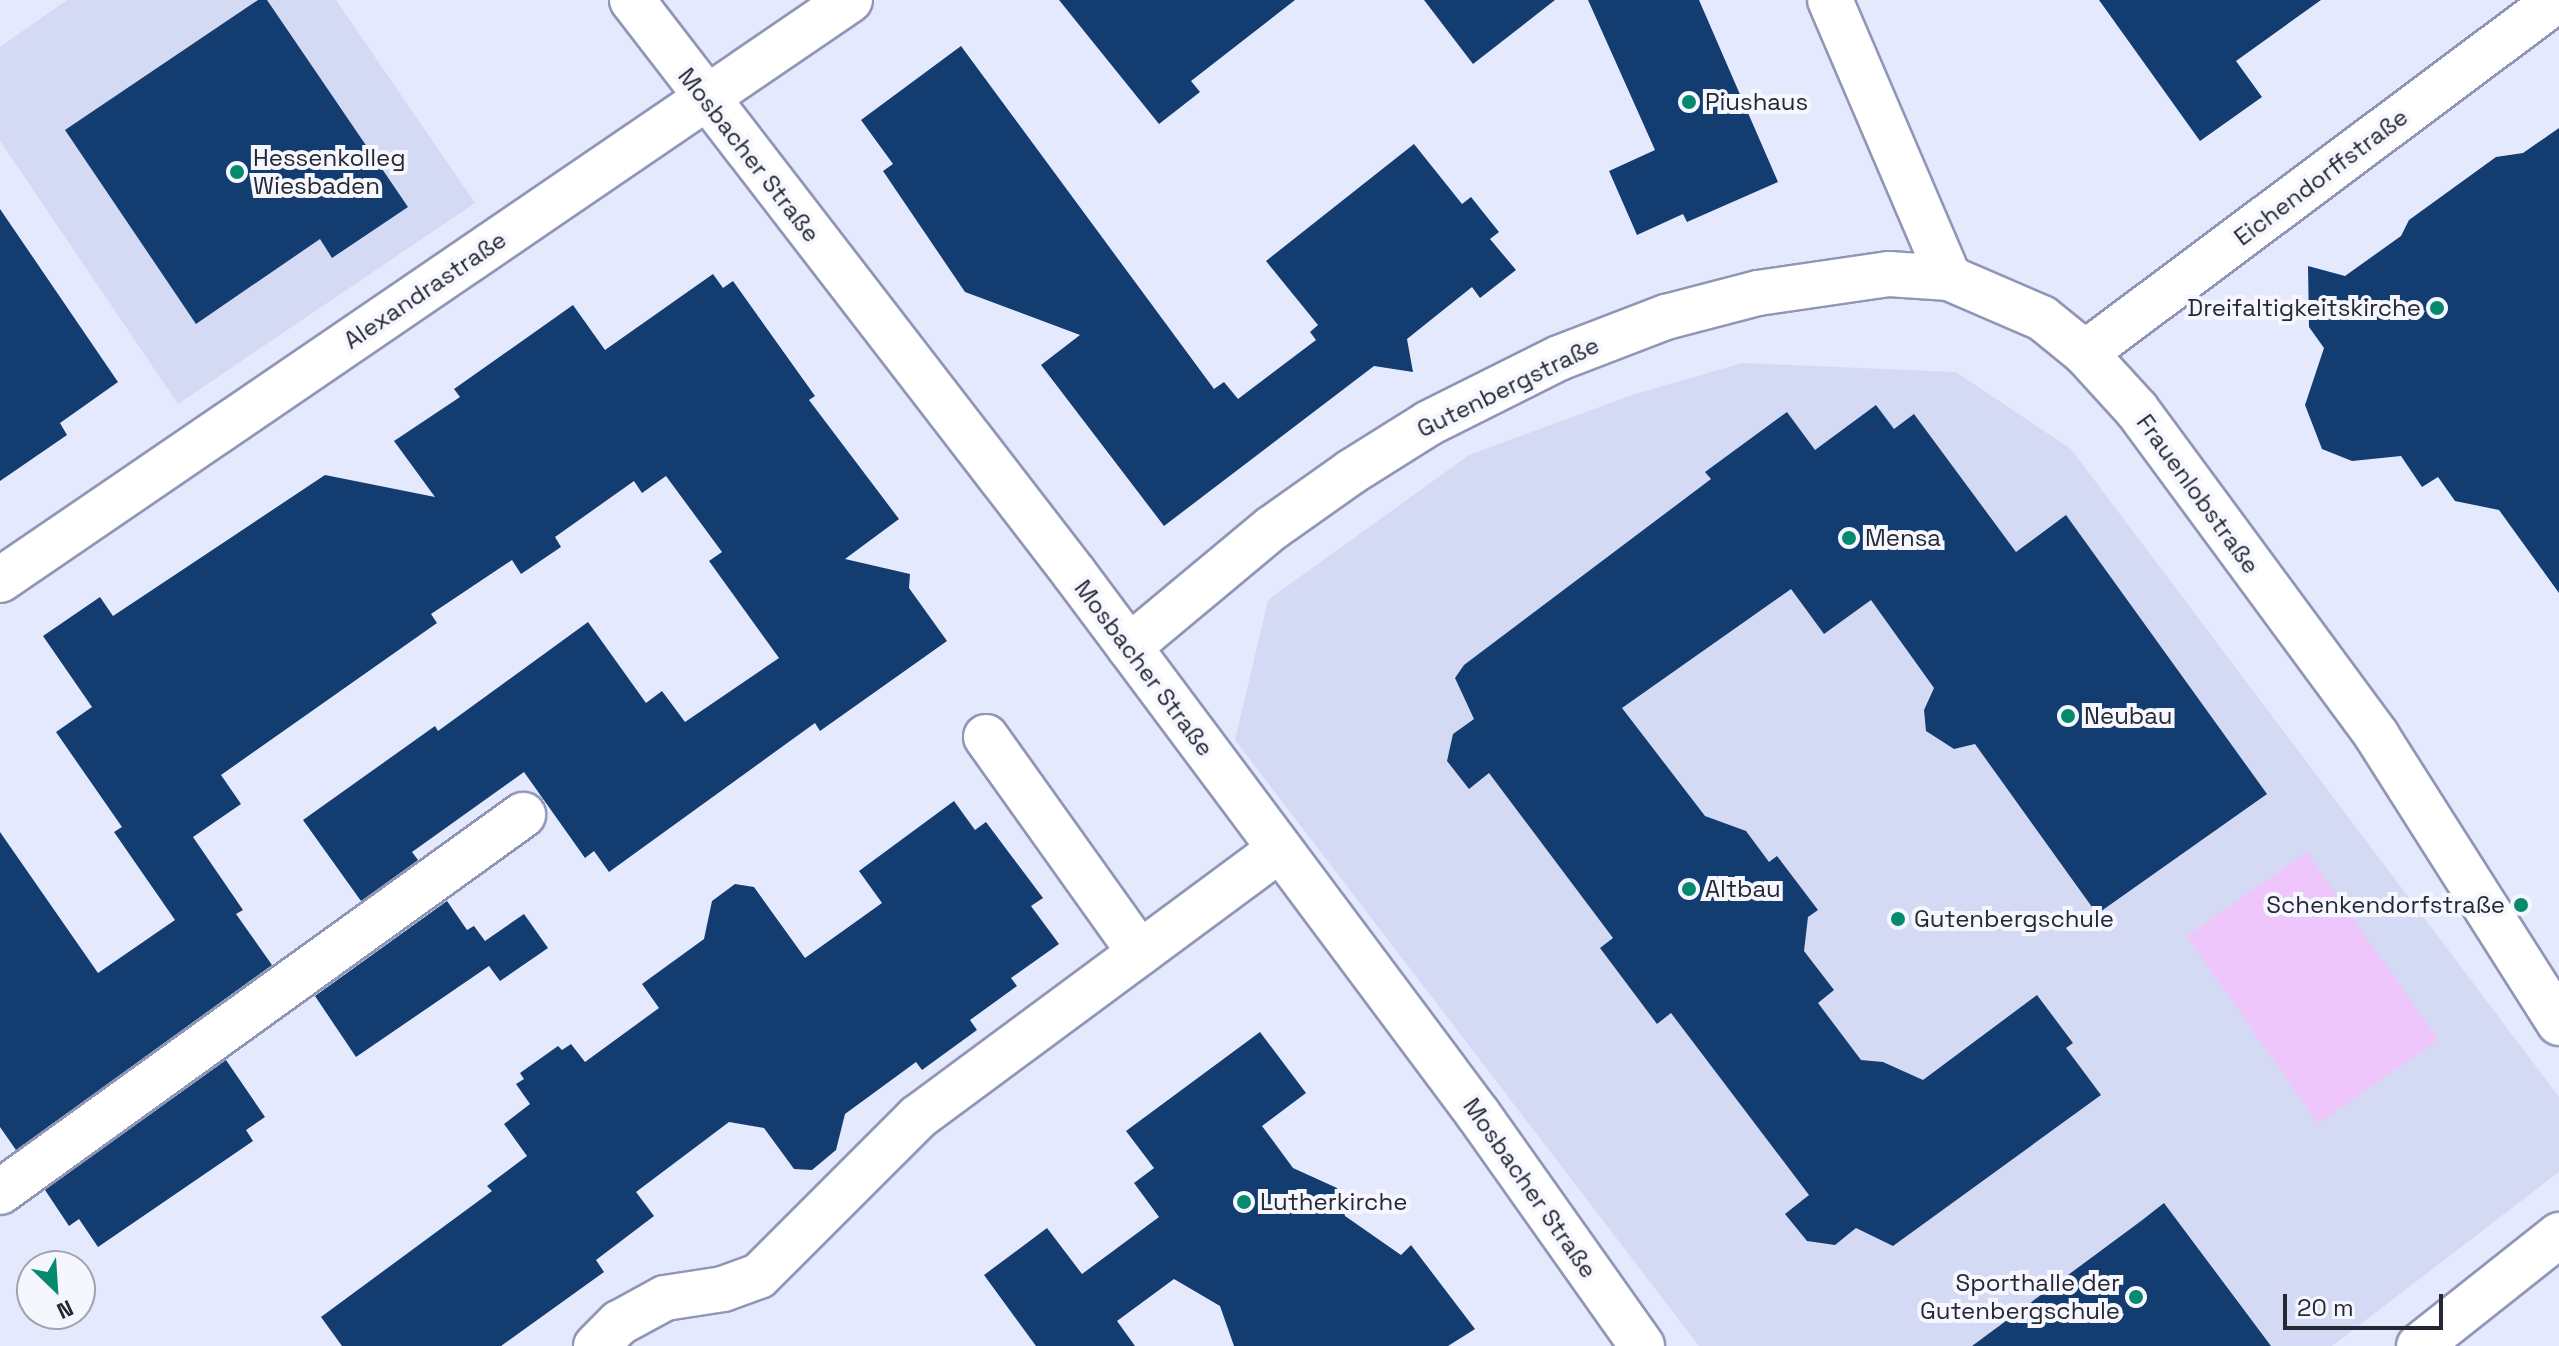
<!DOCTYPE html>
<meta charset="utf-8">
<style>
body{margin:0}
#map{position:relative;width:2559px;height:1346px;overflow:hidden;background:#e5e9fe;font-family:"Space Grotesk",sans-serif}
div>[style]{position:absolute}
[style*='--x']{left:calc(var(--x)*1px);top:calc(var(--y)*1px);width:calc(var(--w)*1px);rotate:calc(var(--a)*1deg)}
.built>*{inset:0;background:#d5daf4}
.green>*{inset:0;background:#efc6fc;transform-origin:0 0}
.building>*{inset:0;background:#133d71}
.roads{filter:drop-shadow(2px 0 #9096b6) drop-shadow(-2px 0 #9096b6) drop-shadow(0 2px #9096b6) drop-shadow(0 -2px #9096b6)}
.minor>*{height:44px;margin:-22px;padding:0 22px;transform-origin:22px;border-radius:22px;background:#fff}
.dots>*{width:22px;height:22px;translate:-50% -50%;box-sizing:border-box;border:4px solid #f6f7fe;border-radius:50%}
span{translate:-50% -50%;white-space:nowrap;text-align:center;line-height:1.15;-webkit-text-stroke:8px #f6f7fe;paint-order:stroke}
.poi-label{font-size:24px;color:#252734}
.left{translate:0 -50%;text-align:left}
.right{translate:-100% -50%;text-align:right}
.street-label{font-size:24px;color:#252734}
.north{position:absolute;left:16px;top:1250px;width:80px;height:80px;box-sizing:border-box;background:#f6f7fe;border:2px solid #a2a4ad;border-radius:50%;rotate:155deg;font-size:22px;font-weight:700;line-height:32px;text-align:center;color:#252734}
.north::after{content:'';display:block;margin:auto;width:28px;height:36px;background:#058a6f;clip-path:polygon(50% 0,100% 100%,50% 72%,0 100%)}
.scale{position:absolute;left:2283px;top:1294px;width:160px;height:36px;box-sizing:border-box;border:4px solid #252734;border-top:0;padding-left:10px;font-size:24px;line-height:28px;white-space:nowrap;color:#252734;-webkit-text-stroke:6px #f6f7fe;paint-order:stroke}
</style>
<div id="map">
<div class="built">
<div style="clip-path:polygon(67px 0,336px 0,475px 203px,178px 404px,0 141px,0 47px)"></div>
<div style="clip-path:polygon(1742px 363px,1956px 372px,2071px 449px,2559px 1097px,2559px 1172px,2332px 1346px,1699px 1346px,1235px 740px,1268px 600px,1469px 455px,1632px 395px)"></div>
</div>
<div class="green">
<div style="left:2307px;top:852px;width:229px;height:147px;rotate:55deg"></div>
</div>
<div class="building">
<div style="clip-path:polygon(258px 0,267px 0,408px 207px,332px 258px,320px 239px,196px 324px,65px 130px)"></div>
<div style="clip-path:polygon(1059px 0,1295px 0,1191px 81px,1200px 92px,1159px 124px)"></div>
<div style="clip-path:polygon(1424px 0,1555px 0,1473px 64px)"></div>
<div style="clip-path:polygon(1588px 0,1699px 0,1778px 182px,1687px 222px,1683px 214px,1637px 235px,1609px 171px,1655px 150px)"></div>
<div style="clip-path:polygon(2099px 0,2321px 0,2236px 61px,2262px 97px,2200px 141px)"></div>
<div style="clip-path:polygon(961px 46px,1214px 389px,1224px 382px,1238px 399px,1316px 340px,1310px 332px,1318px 325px,1266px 261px,1414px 144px,1462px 204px,1471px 197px,1499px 232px,1490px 239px,1516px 270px,1480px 298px,1472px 287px,1407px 339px,1413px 372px,1374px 366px,1164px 526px,1041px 365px,1080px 335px,965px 292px,883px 171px,893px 164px,861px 120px)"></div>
<div style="clip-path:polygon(2559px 128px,2559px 593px,2499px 510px,2455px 501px,2438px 477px,2422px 487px,2401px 456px,2352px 461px,2322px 449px,2305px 405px,2324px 348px,2309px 327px,2308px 266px,2345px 276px,2401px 236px,2409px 220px,2496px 157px,2523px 153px)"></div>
<div style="clip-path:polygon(0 209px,118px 382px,60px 423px,67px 435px,0 481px)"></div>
<div style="clip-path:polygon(713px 274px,723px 288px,733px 281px,815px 396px,809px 400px,899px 519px,845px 559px,910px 574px,909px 588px,947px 641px,820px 731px,815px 723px,609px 872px,594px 851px,585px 858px,524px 772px,412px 852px,418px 860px,361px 901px,303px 820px,435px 726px,438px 731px,588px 622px,646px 703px,662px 691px,685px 722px,779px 658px,709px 561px,722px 552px,666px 476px,642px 493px,634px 481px,555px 537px,561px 547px,521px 574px,512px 560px,431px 614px,437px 623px,221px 775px,241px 804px,193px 837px,243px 910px,236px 914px,272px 965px,16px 1150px,0 1127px,0 832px,98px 973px,175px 920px,114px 832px,122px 827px,56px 732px,92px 707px,43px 636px,100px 597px,113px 616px,325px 475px,435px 497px,394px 441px,460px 397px,454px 389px,573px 305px,605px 350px)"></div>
<div style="clip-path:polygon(1876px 405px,1894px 429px,1914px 414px,2016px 552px,2066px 515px,2267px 794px,2097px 914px,1975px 744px,1954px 749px,1926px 731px,1924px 710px,1934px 688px,1871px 600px,1824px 634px,1791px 589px,1622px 708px,1705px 816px,1746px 831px,1769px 862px,1777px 856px,1818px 910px,1808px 917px,1804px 951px,1834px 990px,1818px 1003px,1861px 1060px,1883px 1062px,1923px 1080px,2037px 995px,2073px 1043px,2066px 1048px,2101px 1095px,1893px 1246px,1856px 1228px,1835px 1245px,1807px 1241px,1785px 1214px,1809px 1195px,1671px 1013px,1657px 1024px,1600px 948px,1613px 938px,1489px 773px,1469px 789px,1447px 761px,1453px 734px,1474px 719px,1455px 678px,1464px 665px,1711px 479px,1705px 472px,1787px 412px,1815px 450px)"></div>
<div style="clip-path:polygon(954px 801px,975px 830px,986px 822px,1043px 898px,1031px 906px,1059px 944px,1011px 978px,1017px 986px,970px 1020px,977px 1030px,922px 1070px,916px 1062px,845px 1114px,836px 1150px,812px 1170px,794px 1169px,764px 1128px,729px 1122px,636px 1192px,654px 1216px,596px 1260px,604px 1272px,501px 1346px,342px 1346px,321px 1317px,492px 1191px,487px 1186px,527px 1156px,504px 1124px,530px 1104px,516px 1084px,524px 1079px,520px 1073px,558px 1046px,562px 1050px,571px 1044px,585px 1062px,659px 1008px,642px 984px,704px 939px,712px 901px,735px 884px,754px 887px,805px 958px,882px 903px,859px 871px)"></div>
<div style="clip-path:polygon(447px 901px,467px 930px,474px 926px,485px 941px,524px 914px,548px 948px,500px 981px,489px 966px,356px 1057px,315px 996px)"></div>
<div style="clip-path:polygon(1260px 1032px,1306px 1093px,1262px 1126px,1293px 1168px,1337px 1188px,1345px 1216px,1401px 1255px,1411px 1245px,1475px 1329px,1448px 1346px,1234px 1346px,1220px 1306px,1174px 1279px,1117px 1321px,1135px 1346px,1036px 1346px,984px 1275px,1047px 1228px,1082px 1274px,1159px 1217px,1134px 1183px,1154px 1168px,1126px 1131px)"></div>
<div style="clip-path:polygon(226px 1060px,265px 1117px,246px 1130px,253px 1141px,98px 1247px,79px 1219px,69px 1226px,45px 1190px)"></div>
<div style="clip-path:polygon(2164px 1203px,2271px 1346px,1972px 1346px,2141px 1221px)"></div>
</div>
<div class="roads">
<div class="minor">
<div style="--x:632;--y:0;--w:724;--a:52.35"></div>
<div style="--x:1074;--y:573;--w:675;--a:53.25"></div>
<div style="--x:1478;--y:1114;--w:284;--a:54.7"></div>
<div style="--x:1830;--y:0;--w:302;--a:66.8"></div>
<div style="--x:2085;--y:353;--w:589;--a:-36.79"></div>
<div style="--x:0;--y:580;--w:1029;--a:-34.31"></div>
<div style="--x:1129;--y:647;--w:186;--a:-39.8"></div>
<div style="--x:1272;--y:528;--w:97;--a:-35.3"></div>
<div style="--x:1351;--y:472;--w:92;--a:-32.1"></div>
<div style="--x:1429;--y:423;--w:145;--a:-26.6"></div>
<div style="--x:1559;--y:358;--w:115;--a:-21"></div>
<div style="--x:1666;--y:317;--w:95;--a:-14.6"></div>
<div style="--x:1758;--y:293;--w:132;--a:-8.3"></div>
<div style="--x:1889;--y:274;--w:60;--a:3.8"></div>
<div style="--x:1949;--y:278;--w:101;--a:23.3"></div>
<div style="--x:2042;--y:318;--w:55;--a:39.1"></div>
<div style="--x:2085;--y:353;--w:77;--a:47.6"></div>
<div style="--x:2137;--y:410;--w:405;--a:53.6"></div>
<div style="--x:2377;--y:736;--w:340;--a:57.6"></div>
<div style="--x:986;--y:737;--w:265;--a:54.5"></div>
<div style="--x:0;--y:1192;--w:645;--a:-35.79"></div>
<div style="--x:596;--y:1346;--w:33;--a:-45"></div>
<div style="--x:619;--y:1323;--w:52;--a:-28.5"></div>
<div style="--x:665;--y:1298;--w:59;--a:-8.8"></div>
<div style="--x:723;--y:1289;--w:38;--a:-20"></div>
<div style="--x:759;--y:1276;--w:225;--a:-45"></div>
<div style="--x:918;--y:1117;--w:450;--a:-36.5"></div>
<div style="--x:2419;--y:1346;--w:179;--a:-38.4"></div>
</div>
</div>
<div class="dots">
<div style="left:1689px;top:102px;background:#058a6f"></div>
<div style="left:237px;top:172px;background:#058a6f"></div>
<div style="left:2437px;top:308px;background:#058a6f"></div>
<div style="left:1849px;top:538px;background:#058a6f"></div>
<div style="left:2068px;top:716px;background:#058a6f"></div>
<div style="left:1689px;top:889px;background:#058a6f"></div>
<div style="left:2521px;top:905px;background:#058a6f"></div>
<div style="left:1898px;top:919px;background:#058a6f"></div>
<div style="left:1244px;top:1202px;background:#058a6f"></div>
<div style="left:2136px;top:1297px;background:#058a6f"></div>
</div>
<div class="poi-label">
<span class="left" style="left:1705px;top:102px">Piushaus</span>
<span class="left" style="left:253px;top:172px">Hessenkolleg<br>Wiesbaden</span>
<span class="right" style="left:2421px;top:308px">Dreifaltigkeitskirche</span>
<span class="left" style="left:1865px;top:538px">Mensa</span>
<span class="left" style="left:2084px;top:716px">Neubau</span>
<span class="left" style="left:1705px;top:889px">Altbau</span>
<span class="right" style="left:2505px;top:905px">Schenkendorfstraße</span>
<span class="left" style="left:1914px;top:919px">Gutenbergschule</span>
<span class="left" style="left:1260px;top:1202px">Lutherkirche</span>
<span class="right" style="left:2120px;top:1297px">Sporthalle der<br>Gutenbergschule</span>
</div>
<div class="street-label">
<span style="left:749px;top:155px;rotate:52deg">Mosbacher Straße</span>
<span style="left:2321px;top:177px;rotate:-37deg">Eichendorffstraße</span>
<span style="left:425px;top:290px;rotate:-34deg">Alexandrastraße</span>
<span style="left:1508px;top:387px;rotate:-26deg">Gutenbergstraße</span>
<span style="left:2198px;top:494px;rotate:54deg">Frauenlobstraße</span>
<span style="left:1144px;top:668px;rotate:53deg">Mosbacher Straße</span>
<span style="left:1530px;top:1188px;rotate:55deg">Mosbacher Straße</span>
</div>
<div class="north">N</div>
<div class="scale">20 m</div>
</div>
